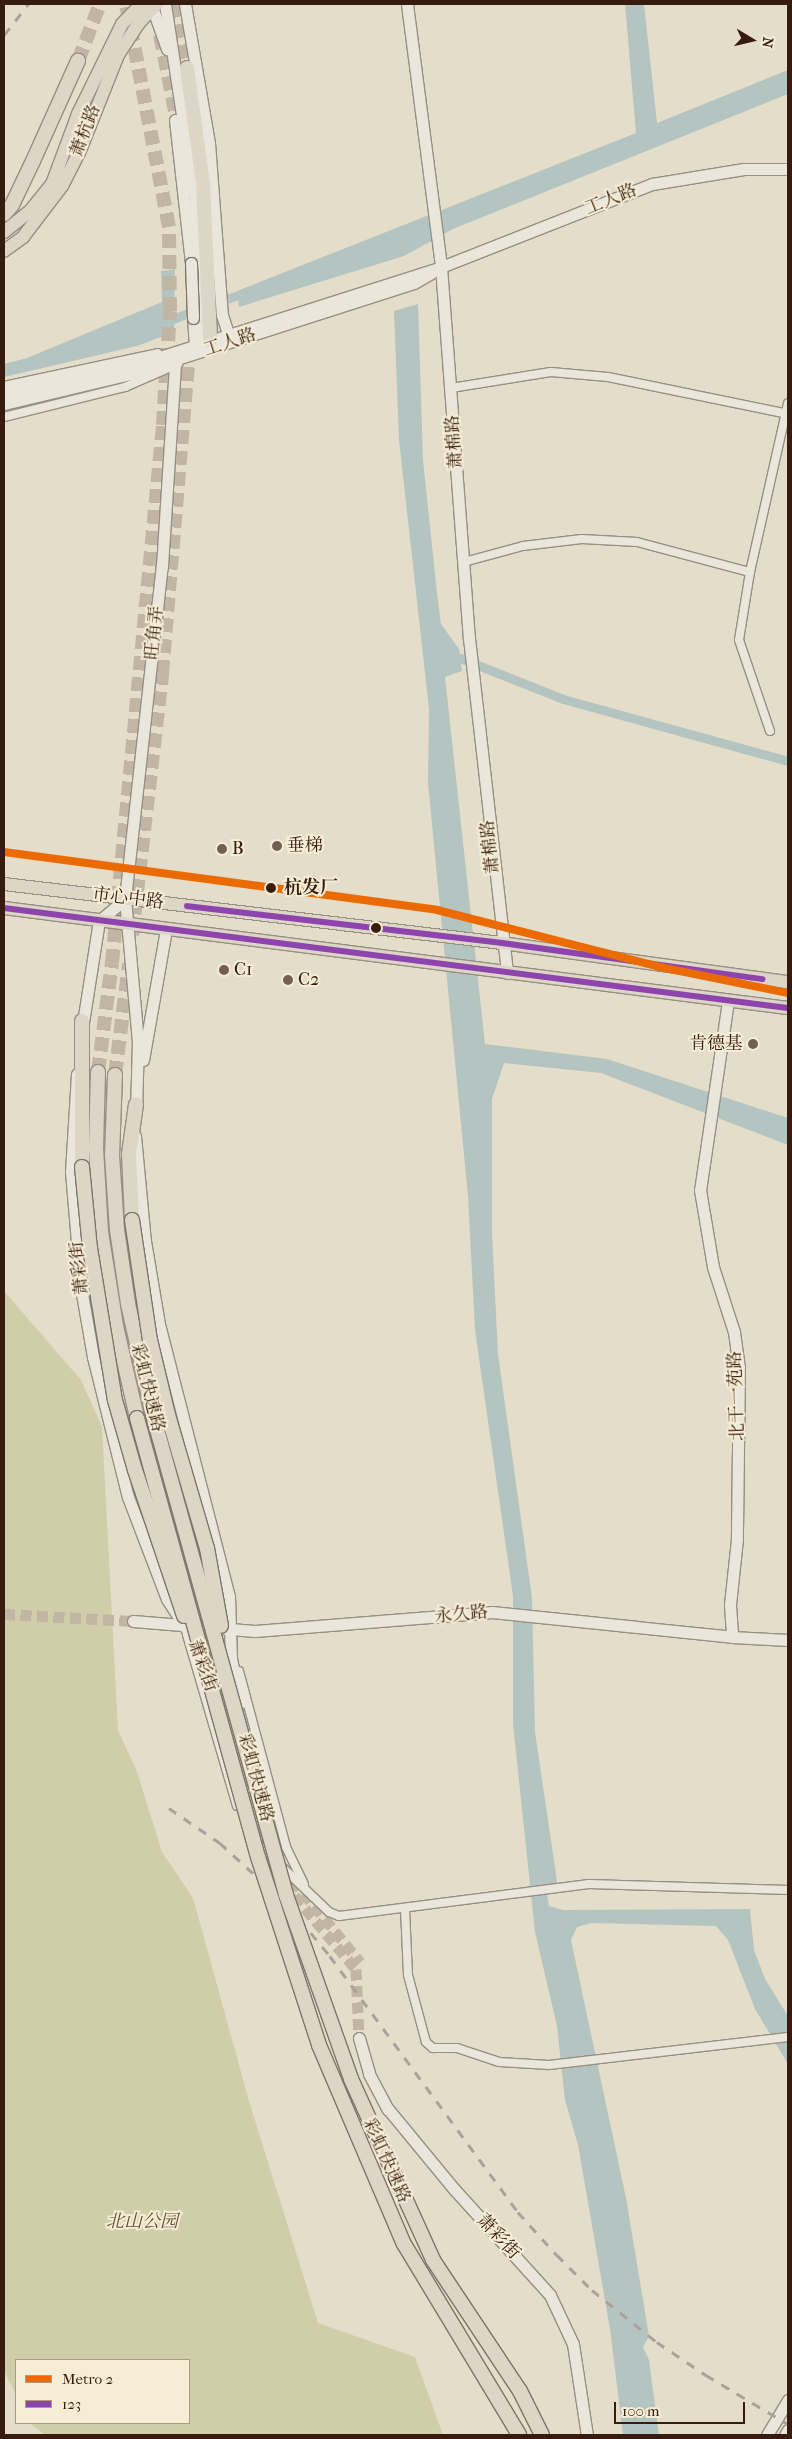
<!DOCTYPE html>
<meta charset="utf-8">
<style>
body{margin:0}
#map{position:relative;width:792px;height:2439px;overflow:hidden;background:#e4ddc9;font-family:"IM FELL French Canon","Noto Serif SC",serif}
div>[style]{position:absolute}
[style*='--x']{left:calc(var(--x)*1px);top:calc(var(--y)*1px);width:calc(var(--w)*1px);rotate:calc(var(--a)*1deg)}
.green>*{inset:0;background:#d0cea9}
.water>*{inset:0;background:#b4c5c1}
.canal>*{height:9px;margin:-4.5px;padding:0 4.5px;transform-origin:4.5px;border-radius:4.5px;background:#b4c5c1}
.secondary-tunnel>*{height:11px;margin-top:-5.5px;transform-origin:0;background:repeating-linear-gradient(90deg,#c1b6a4 0 11px,transparent 0 16.5px)}
.highway-tunnel>*{height:14px;margin-top:-7px;transform-origin:0;background:repeating-linear-gradient(90deg,#c1b6a4 0 14px,transparent 0 21px)}
.roads{filter:drop-shadow(1px 0 #968f82) drop-shadow(-1px 0 #968f82) drop-shadow(0 1px #968f82) drop-shadow(0 -1px #968f82)}
.street>*{height:8px;margin:-4px;padding:0 4px;transform-origin:4px;border-radius:4px;background:#eae6dc}
.secondary>*{height:11px;margin:-5.5px;padding:0 5.5px;transform-origin:5.5px;border-radius:5.5px;background:#eae6dc}
.primary>*{height:12px;margin:-6px;padding:0 6px;transform-origin:6px;border-radius:6px;background:#ddd6c7}
.highway>*{height:14px;margin:-7px;padding:0 7px;transform-origin:7px;border-radius:7px;background:#ddd6c7}
.rail>*{height:2.5px;margin-top:-1.25px;transform-origin:0;background:repeating-linear-gradient(90deg,#a8a299 0 9px,transparent 0 18px)}
.bridges{filter:drop-shadow(1px 0 #7e7569) drop-shadow(-1px 0 #7e7569) drop-shadow(0 1px #7e7569) drop-shadow(0 -1px #7e7569)}
.secondary-bridge>*{height:11px;margin:-5.5px;padding:0 5.5px;transform-origin:5.5px;border-radius:5.5px;background:#eae6dc}
.highway-bridge>*{height:14px;margin:-7px;padding:0 7px;transform-origin:7px;border-radius:7px;background:#ddd6c7}
.bus-1>*{height:6px;margin:-3px;padding:0 3px;transform-origin:3px;border-radius:3px;background:#8e44ad}
.metro-1>*{height:8px;margin:-4px;padding:0 4px;transform-origin:4px;border-radius:4px;background:#eb6a01}
.dots>*{width:14px;height:14px;translate:-50% -50%;box-sizing:border-box;border:2px solid #f5edd5;border-radius:50%}
span{translate:-50% -50%;white-space:nowrap;text-align:center;line-height:1.15;-webkit-text-stroke:4px #f5edd5;paint-order:stroke}
.street-label{font-size:18px;color:#371b0e}
.poi-label{font-size:18px;color:#371b0e}
.left{translate:0 -50%;text-align:left}
.right{translate:-100% -50%;text-align:right}
.stop-label{font-size:18px;color:#371b0e;font-weight:700}
.park-label{font-size:18px;color:#604d34;font-style:italic}
.frame{position:absolute;inset:0;border:5px solid #371b0e;pointer-events:none}
.legend{position:absolute;left:15px;top:2359px;width:175px;height:65px;box-sizing:border-box;background:#f5edd5;border:1px solid #a99985;margin:0;padding:6px 9px;list-style:none;font-size:15px;color:#371b0e}
.legend li{display:flex;align-items:center;gap:10px;height:25px}
.legend b{width:25px;border:1px solid #a99985}
.north{position:absolute;left:727px;top:15px;width:50px;height:50px;-webkit-text-stroke:4px #f5edd5;paint-order:stroke;rotate:99deg;font-size:14px;font-weight:700;line-height:20px;text-align:center;color:#371b0e}
.north::after{content:'';display:block;margin:auto;width:18px;height:22px;background:#371b0e;clip-path:polygon(50% 0,100% 100%,50% 72%,0 100%)}
.scale{position:absolute;left:614px;top:2402px;width:131px;height:22px;box-sizing:border-box;border:2px solid #371b0e;border-top:0;padding-left:6px;font-size:15px;line-height:18px;white-space:nowrap;color:#371b0e;-webkit-text-stroke:4px #f5edd5;paint-order:stroke}
</style>
<div id="map">
<div class="green">
<div style="clip-path:polygon(4px 1291px,81px 1380px,102px 1427px,118px 1730px,137px 1772px,162px 1852px,193px 1898px,249px 2101px,318px 2323px,415px 2357px,443px 2435px,45px 2435px,30px 2423px,189px 2423px,189px 2360px,16px 2360px,16px 2395px,4px 2371px)"></div>
</div>
<div class="water">
<div style="clip-path:polygon(625px 4px,644px 4px,657px 123px,788px 70px,788px 94px,453px 229px,404px 256px,239px 307px,237px 291px,636px 133px)"></div>
<div style="clip-path:polygon(175px 269px,174px 332px,137px 346px,4px 377px,4px 364px,27px 358px,162px 302px,161px 271px)"></div>
<div style="clip-path:polygon(418px 304px,423px 460px,437px 593px,441px 624px,459px 649px,462px 671px,445px 677px,485px 1044px,607px 1059px,788px 1118px,788px 1145px,601px 1073px,504px 1063px,492px 1099px,492px 1233px,498px 1354px,532px 1598px,535px 1732px,558px 1888px,547px 1895px,549px 1906px,563px 1910px,750px 1909px,754px 1950px,765px 1979px,788px 2016px,788px 2064px,755px 2009px,728px 1940px,716px 1926px,591px 1923px,577px 1927px,571px 1940px,626px 2198px,649px 2336px,643px 2347px,649px 2360px,659px 2435px,623px 2435px,610px 2329px,578px 2145px,565px 2100px,557px 2026px,535px 1932px,513px 1724px,513px 1596px,475px 1330px,468px 1196px,428px 783px,429px 709px,399px 440px,394px 311px)"></div>
</div>
<div class="canal">
<div style="--x:216;--y:303;--w:32;--a:-20"></div>
<div style="--x:165;--y:322;--w:34;--a:-21"></div>
<div style="--x:460;--y:658;--w:111;--a:21.7"></div>
<div style="--x:563;--y:699;--w:233;--a:15.4"></div>
</div>
<div class="secondary-tunnel">
<div style="--x:4;--y:1614;--w:129;--a:3.1"></div>
<div style="--x:254;--y:1826;--w:34;--a:63"></div>
<div style="--x:293;--y:1880;--w:106;--a:50.7"></div>
<div style="--x:284;--y:1883;--w:112;--a:50.1"></div>
<div style="--x:356;--y:1969;--w:69;--a:87.5"></div>
</div>
<div class="highway-tunnel">
<div style="--x:172;--y:4;--w:66;--a:76.8"></div>
<div style="--x:160;--y:35;--w:98;--a:78.8"></div>
<div style="--x:78;--y:61;--w:61;--a:-68.9"></div>
<div style="--x:132;--y:935;--w:263;--a:-83.4"></div>
<div style="--x:162;--y:674;--w:333;--a:-85.2"></div>
<div style="--x:98;--y:1072;--w:110;--a:-82.7"></div>
<div style="--x:112;--y:963;--w:540;--a:-84.58"></div>
<div style="--x:163;--y:425;--w:114;--a:-86.5"></div>
<div style="--x:170;--y:311;--w:84;--a:-90.7"></div>
<div style="--x:169;--y:227;--w:227;--a:-100.9"></div>
<div style="--x:115;--y:1075;--w:112;--a:-82.8"></div>
</div>
<div class="roads">
<div class="street">
<div style="--x:4;--y:386;--w:157;--a:-12.1"></div>
<div style="--x:451;--y:388;--w:101;--a:-9.1"></div>
<div style="--x:551;--y:372;--w:57;--a:5"></div>
<div style="--x:608;--y:377;--w:184;--a:11.6"></div>
<div style="--x:4;--y:417;--w:125;--a:-13.9"></div>
<div style="--x:125;--y:387;--w:58;--a:-23.5"></div>
<div style="--x:464;--y:562;--w:61;--a:-15.2"></div>
<div style="--x:523;--y:546;--w:59;--a:-6.8"></div>
<div style="--x:582;--y:539;--w:55;--a:3.1"></div>
<div style="--x:637;--y:542;--w:117;--a:14.9"></div>
<div style="--x:770;--y:731;--w:96;--a:-108.8"></div>
<div style="--x:739;--y:640;--w:69;--a:-80.8"></div>
<div style="--x:750;--y:572;--w:173;--a:-77.3"></div>
<div style="--x:187;--y:1635;--w:178;--a:73.7"></div>
<div style="--x:239;--y:1671;--w:182;--a:75"></div>
<div style="--x:286;--y:1847;--w:41;--a:64.1"></div>
<div style="--x:256;--y:1842;--w:101;--a:43.8"></div>
<div style="--x:329;--y:1912;--w:11;--a:22"></div>
<div style="--x:339;--y:1916;--w:252;--a:-7.3"></div>
<div style="--x:589;--y:1884;--w:199;--a:1.7"></div>
<div style="--x:405;--y:1909;--w:66;--a:87.4"></div>
<div style="--x:408;--y:1975;--w:69;--a:75"></div>
<div style="--x:426;--y:2042;--w:9;--a:41"></div>
<div style="--x:433;--y:2048;--w:24;--a:0"></div>
<div style="--x:457;--y:2048;--w:44;--a:18.4"></div>
<div style="--x:499;--y:2062;--w:50;--a:3.4"></div>
<div style="--x:549;--y:2065;--w:241;--a:-6.7"></div>
</div>
<div class="secondary">
<div style="--x:151;--y:4;--w:48;--a:70.4"></div>
<div style="--x:165;--y:4;--w:199;--a:81.3"></div>
<div style="--x:195;--y:201;--w:141;--a:86.8"></div>
<div style="--x:185;--y:4;--w:141;--a:80.2"></div>
<div style="--x:209;--y:143;--w:172;--a:85.7"></div>
<div style="--x:222;--y:315;--w:20;--a:72"></div>
<div style="--x:407;--y:4;--w:265;--a:82.6"></div>
<div style="--x:441;--y:267;--w:372;--a:85.7"></div>
<div style="--x:469;--y:638;--w:337;--a:83.5"></div>
<div style="--x:175;--y:120;--w:144;--a:83.6"></div>
<div style="--x:193;--y:318;--w:27;--a:86"></div>
<div style="--x:4;--y:394;--w:144;--a:-12.9"></div>
<div style="--x:144;--y:362;--w:312;--a:-17.7"></div>
<div style="--x:441;--y:267;--w:227;--a:-21.5"></div>
<div style="--x:652;--y:184;--w:93;--a:-9.3"></div>
<div style="--x:744;--y:169;--w:44;--a:0"></div>
<div style="--x:4;--y:404;--w:130;--a:-13.4"></div>
<div style="--x:130;--y:374;--w:298;--a:-17.8"></div>
<div style="--x:414;--y:283;--w:20;--a:-30"></div>
<div style="--x:728;--y:1001;--w:191;--a:98.4"></div>
<div style="--x:700;--y:1190;--w:78;--a:80.4"></div>
<div style="--x:713;--y:1267;--w:68;--a:72.1"></div>
<div style="--x:734;--y:1332;--w:35;--a:82"></div>
<div style="--x:739;--y:1367;--w:172;--a:90.7"></div>
<div style="--x:737;--y:1539;--w:66;--a:96.1"></div>
<div style="--x:730;--y:1605;--w:32;--a:86"></div>
<div style="--x:82;--y:1029;--w:109;--a:-81.1"></div>
<div style="--x:99;--y:921;--w:34;--a:-40"></div>
<div style="--x:143;--y:1060;--w:133;--a:-80"></div>
<div style="--x:77;--y:1074;--w:98;--a:93.5"></div>
<div style="--x:71;--y:1172;--w:116;--a:85.1"></div>
<div style="--x:81;--y:1288;--w:70;--a:80.1"></div>
<div style="--x:93;--y:1357;--w:144;--a:76"></div>
<div style="--x:128;--y:1497;--w:109;--a:69.1"></div>
<div style="--x:167;--y:1599;--w:54;--a:57.2"></div>
<div style="--x:136;--y:1112;--w:70;--a:-88.4"></div>
<div style="--x:138;--y:1042;--w:144;--a:-95.2"></div>
<div style="--x:125;--y:899;--w:335;--a:-83.7"></div>
<div style="--x:162;--y:566;--w:199;--a:-86.3"></div>
<div style="--x:135;--y:1136;--w:105;--a:84.6"></div>
<div style="--x:145;--y:1241;--w:84;--a:80.4"></div>
<div style="--x:159;--y:1324;--w:281;--a:75.6"></div>
<div style="--x:229;--y:1596;--w:62;--a:88.2"></div>
<div style="--x:231;--y:1658;--w:46;--a:78.7"></div>
<div style="--x:133;--y:1621;--w:122;--a:4.7"></div>
<div style="--x:255;--y:1631;--w:238;--a:-4.6"></div>
<div style="--x:492;--y:1612;--w:241;--a:5.9"></div>
<div style="--x:732;--y:1637;--w:56;--a:3.1"></div>
<div style="--x:359;--y:2038;--w:37;--a:74"></div>
<div style="--x:369;--y:2074;--w:40;--a:62"></div>
<div style="--x:388;--y:2109;--w:104;--a:50.5"></div>
<div style="--x:454;--y:2189;--w:143;--a:47.8"></div>
<div style="--x:550;--y:2295;--w:54;--a:64.9"></div>
<div style="--x:573;--y:2344;--w:92;--a:81.3"></div>
<div style="--x:767;--y:2435;--w:41;--a:-59"></div>
<div style="--x:785;--y:2435;--w:6;--a:-59"></div>
</div>
<div class="primary">
<div style="--x:4;--y:232;--w:33;--a:-39"></div>
<div style="--x:30;--y:211;--w:35;--a:-51"></div>
<div style="--x:52;--y:184;--w:75;--a:-69.6"></div>
<div style="--x:78;--y:114;--w:100;--a:-63.9"></div>
<div style="--x:122;--y:24;--w:28;--a:-46"></div>
<div style="--x:4;--y:251;--w:24;--a:-36"></div>
<div style="--x:23;--y:237;--w:64;--a:-52.6"></div>
<div style="--x:62;--y:186;--w:37;--a:-63"></div>
<div style="--x:79;--y:153;--w:105;--a:-68.3"></div>
<div style="--x:118;--y:55;--w:38;--a:-57"></div>
<div style="--x:139;--y:23;--w:26;--a:-47"></div>
<div style="--x:4;--y:884;--w:501;--a:6.76"></div>
<div style="--x:502;--y:943;--w:289;--a:7.8"></div>
<div style="--x:4;--y:908;--w:790;--a:7.27"></div>
</div>
<div class="highway">
<div style="--x:187;--y:68;--w:116;--a:82.1"></div>
<div style="--x:203;--y:183;--w:157;--a:87.4"></div>
<div style="--x:4;--y:214;--w:12;--a:-48"></div>
<div style="--x:12;--y:205;--w:49;--a:-64.5"></div>
<div style="--x:33;--y:161;--w:110;--a:-65.8"></div>
<div style="--x:98;--y:1072;--w:76;--a:91.5"></div>
<div style="--x:96;--y:1148;--w:84;--a:86.6"></div>
<div style="--x:101;--y:1232;--w:95;--a:80.9"></div>
<div style="--x:116;--y:1326;--w:94;--a:77.1"></div>
<div style="--x:115;--y:1075;--w:80;--a:92.1"></div>
<div style="--x:112;--y:1155;--w:75;--a:86.2"></div>
<div style="--x:117;--y:1230;--w:75;--a:81.5"></div>
<div style="--x:128;--y:1304;--w:114;--a:77.3"></div>
<div style="--x:82;--y:1167;--w:146;--a:-90"></div>
<div style="--x:132;--y:1220;--w:66;--a:-92.6"></div>
<div style="--x:129;--y:1154;--w:50;--a:-82"></div>
</div>
</div>
<div class="rail">
<div style="--x:4;--y:35;--w:39;--a:-52"></div>
<div style="--x:169;--y:1808;--w:62;--a:34.5"></div>
<div style="--x:220;--y:1843;--w:92;--a:42.4"></div>
<div style="--x:288;--y:1905;--w:66;--a:50.5"></div>
<div style="--x:330;--y:1956;--w:318;--a:53.7"></div>
<div style="--x:518;--y:2212;--w:58;--a:47.8"></div>
<div style="--x:557;--y:2255;--w:49;--a:45"></div>
<div style="--x:592;--y:2290;--w:83;--a:38.7"></div>
<div style="--x:657;--y:2342;--w:59;--a:34"></div>
<div style="--x:706;--y:2375;--w:96;--a:30.9"></div>
</div>
<div class="bridges">
<div class="secondary-bridge">
<div style="--x:191;--y:263;--w:55;--a:87.9"></div>
</div>
<div class="highway-bridge">
<div style="--x:82;--y:1167;--w:81;--a:84.4"></div>
<div style="--x:90;--y:1248;--w:154;--a:80.7"></div>
<div style="--x:115;--y:1400;--w:73;--a:74.1"></div>
<div style="--x:135;--y:1470;--w:154;--a:71.4"></div>
<div style="--x:132;--y:1220;--w:121;--a:81.5"></div>
<div style="--x:150;--y:1340;--w:77;--a:76.5"></div>
<div style="--x:168;--y:1415;--w:139;--a:73.7"></div>
<div style="--x:207;--y:1548;--w:79;--a:79.8"></div>
<div style="--x:153;--y:1415;--w:498;--a:74.5"></div>
<div style="--x:286;--y:1895;--w:195;--a:70.5"></div>
<div style="--x:351;--y:2079;--w:199;--a:65.6"></div>
<div style="--x:433;--y:2260;--w:157;--a:56.4"></div>
<div style="--x:520;--y:2391;--w:49;--a:63.4"></div>
<div style="--x:137;--y:1418;--w:455;--a:74.6"></div>
<div style="--x:258;--y:1857;--w:198;--a:72"></div>
<div style="--x:319;--y:2045;--w:216;--a:66.9"></div>
<div style="--x:404;--y:2244;--w:223;--a:58.9"></div>
</div>
</div>
<div class="bus-1">
<div style="--x:187;--y:906;--w:317;--a:6.7"></div>
<div style="--x:502;--y:943;--w:263;--a:7.9"></div>
<div style="--x:4;--y:908;--w:790;--a:7.27"></div>
</div>
<div class="metro-1">
<div style="--x:4;--y:852;--w:437;--a:7.6"></div>
<div style="--x:437;--y:910;--w:230;--a:14.3"></div>
<div style="--x:660;--y:967;--w:131;--a:11.5"></div>
</div>
<div class="dots">
<div style="left:277px;top:846px;background:#745f4f"></div>
<div style="left:222px;top:849px;background:#745f4f"></div>
<div style="left:271px;top:888px;background:#371b0e"></div>
<div style="left:376px;top:928px;background:#371b0e"></div>
<div style="left:224px;top:970px;background:#745f4f"></div>
<div style="left:288px;top:980px;background:#745f4f"></div>
<div style="left:753px;top:1044px;background:#745f4f"></div>
</div>
<div class="street-label">
<span style="left:86px;top:131px;rotate:-69deg">萧杭路</span>
<span style="left:611px;top:200px;rotate:-22deg">工人路</span>
<span style="left:230px;top:343px;rotate:-18deg">工人路</span>
<span style="left:455px;top:442px;rotate:-94deg">萧棉路</span>
<span style="left:155px;top:633px;rotate:-84deg">旺角弄</span>
<span style="left:491px;top:847px;rotate:-96deg">萧棉路</span>
<span style="left:128px;top:899px;rotate:7deg">市心中路</span>
<span style="left:80px;top:1268px;rotate:-96deg">萧彩街</span>
<span style="left:147px;top:1388px;rotate:76deg">彩虹快速路</span>
<span style="left:737px;top:1396px;rotate:-92deg">北干一苑路</span>
<span style="left:461px;top:1615px;rotate:-5deg">永久路</span>
<span style="left:202px;top:1666px;rotate:70deg">萧彩街</span>
<span style="left:255px;top:1778px;rotate:75deg">彩虹快速路</span>
<span style="left:386px;top:2161px;rotate:66deg">彩虹快速路</span>
<span style="left:498px;top:2237px;rotate:47deg">萧彩街</span>
</div>
<div class="poi-label">
<span class="left" style="left:287px;top:846px">垂梯</span>
<span class="left" style="left:232px;top:849px">B</span>
<span class="left" style="left:234px;top:970px">C1</span>
<span class="left" style="left:298px;top:980px">C2</span>
<span class="right" style="left:743px;top:1044px">肯德基</span>
</div>
<div class="stop-label">
<span class="left" style="left:284px;top:888px">杭发厂</span>
</div>
<div class="park-label">
<span style="left:142px;top:2222px">北山公园</span>
</div>
<div class="frame"></div>
<ul class="legend">
<li><b style="height:6px;background:#eb6a01"></b>Metro 2</li>
<li><b style="height:6px;background:#8e44ad"></b>123</li>
</ul>
<div class="north">N</div>
<div class="scale">100 m</div>
</div>
